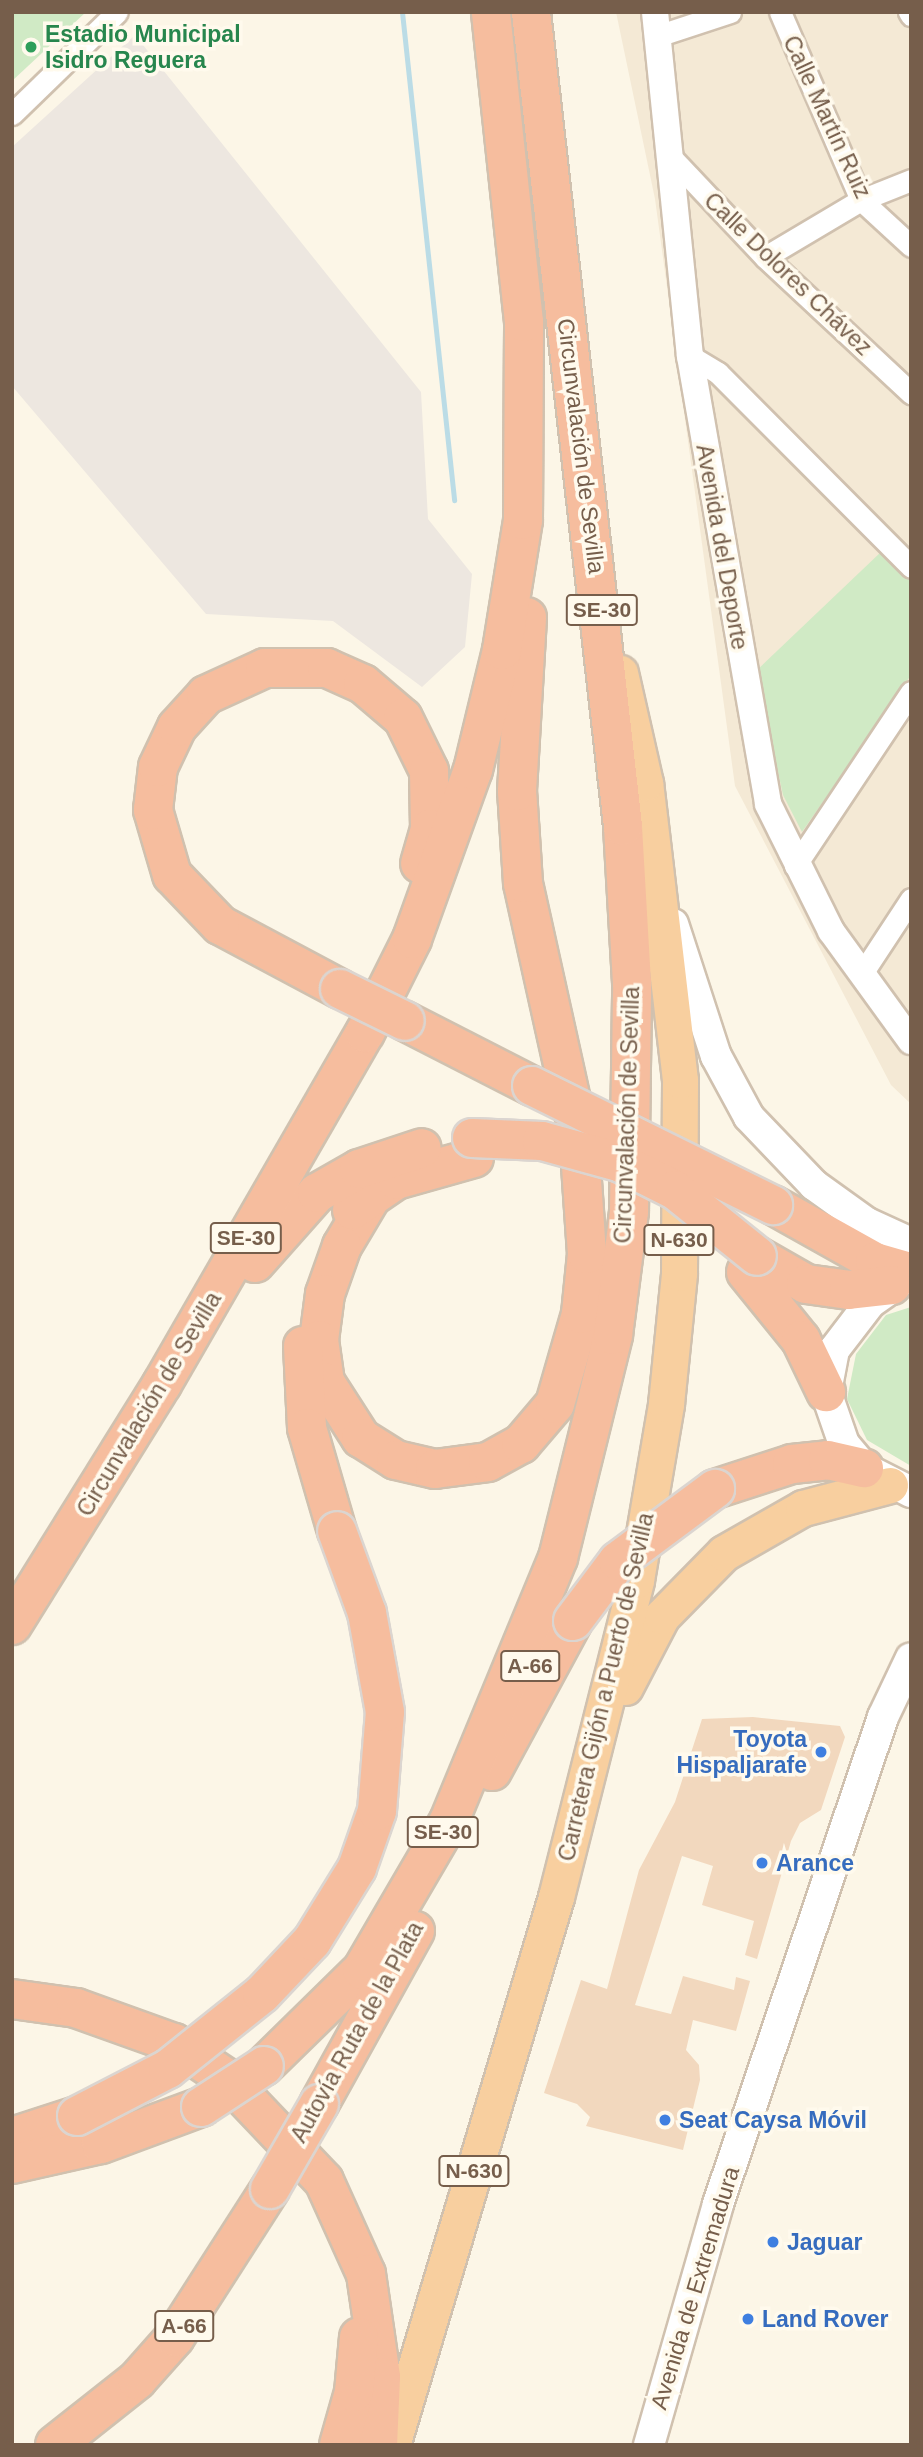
<!DOCTYPE html>
<meta charset="utf-8">
<style>
body{margin:0}
#map{position:relative;width:923px;height:2457px;overflow:hidden;background:#fcf6e7;font-family:Arial,sans-serif}
div>[style]{position:absolute}
[style*='--x']{left:calc(var(--x)*1px);top:calc(var(--y)*1px);width:calc(var(--w)*1px);rotate:calc(var(--a)*1deg)}
.residential>*{inset:0;background:#f4e9d5}
.industrial>*{inset:0;background:#ede7e0}
.green>*{inset:0;background:#d0eac5}
.stream>*{height:5px;margin:-2.5px;padding:0 2.5px;transform-origin:2.5px;border-radius:2.5px;background:#bbdce6}
.building>*{inset:0;background:#f2d8be}
.roads{filter:drop-shadow(2px 0 #d0c1af) drop-shadow(-2px 0 #d0c1af) drop-shadow(0 2px #d0c1af) drop-shadow(0 -2px #d0c1af)}
.minor>*{height:21px;margin:-10.5px;padding:0 10.5px;transform-origin:10.5px;border-radius:10.5px;background:#fff}
.tertiary>*{height:26px;margin:-13px;padding:0 13px;transform-origin:13px;border-radius:13px;background:#fff}
.secondary>*{height:30px;margin:-15px;padding:0 15px;transform-origin:15px;border-radius:15px;background:#fff}
.trunk>*{height:35px;margin:-17.5px;padding:0 17.5px;transform-origin:17.5px;border-radius:17.5px;background:#f8cf9f}
.motorway>*{height:38px;margin:-19px;padding:0 19px;transform-origin:19px;border-radius:19px;background:#f6bd9e}
.bridges{filter:drop-shadow(2px 0 #dbd5d0) drop-shadow(-2px 0 #dbd5d0) drop-shadow(0 2px #dbd5d0) drop-shadow(0 -2px #dbd5d0)}
.motorway-bridge>*{height:38px;margin:-19px;padding:0 19px;transform-origin:19px;border-radius:19px;background:#f6bd9e}
.dots>*{width:19px;height:19px;translate:-50% -50%;box-sizing:border-box;border:4px solid #fffaed;border-radius:50%}
span{translate:-50% -50%;white-space:nowrap;text-align:center;line-height:1.15;-webkit-text-stroke:7px #fffaed;paint-order:stroke}
.shield-label span{padding:2px 5px;background:#fffaed;border:2px solid;border-radius:5px;-webkit-text-stroke-width:0}
.shield-label{font-size:21px;color:#765e4b;font-weight:700}
.leisure-label{font-size:23px;color:#27864d;font-weight:700}
.left{translate:0 -50%;text-align:left}
.street-label{font-size:23px;color:#765e4b}
.shop-label{font-size:23px;color:#366cbe;font-weight:700}
.right{translate:-100% -50%;text-align:right}
.frame{position:absolute;inset:0;border:14px solid #765e4b;pointer-events:none}
</style>
<div id="map">
<div class="residential">
<div style="clip-path:polygon(616px 12px,911px 12px,911px 1104px,891px 1085px,735px 786px,655px 199px)"></div>
</div>
<div class="industrial">
<div style="clip-path:polygon(135px 35px,421px 392px,428px 519px,472px 574px,465px 647px,422px 687px,333px 621px,206px 614px,12px 386px,12px 147px)"></div>
</div>
<div class="green">
<div style="clip-path:polygon(12px 12px,86px 12px,12px 81px)"></div>
<div style="clip-path:polygon(882px 551px,911px 581px,911px 675px,802px 832px,783px 795px,756px 671px)"></div>
<div style="clip-path:polygon(911px 1307px,911px 1466px,867px 1440px,847px 1399px,856px 1354px,886px 1315px)"></div>
</div>
<div class="stream">
<div style="--x:402;--y:12;--w:491;--a:83.9"></div>
</div>
<div class="building">
<div style="clip-path:polygon(753px 1717px,840px 1726px,845px 1737px,821px 1810px,800px 1823px,791px 1841px,757px 1959px,745px 1955px,754px 1921px,702px 1905px,713px 1866px,682px 1856px,635px 2005px,671px 2014px,683px 1976px,734px 1990px,736px 1977px,750px 1981px,736px 2031px,693px 2020px,686px 2050px,699px 2065px,700px 2080px,683px 2150px,586px 2126px,590px 2117px,577px 2104px,544px 2093px,581px 1980px,607px 1989px,639px 1870px,675px 1802px,702px 1719px)"></div>
</div>
<div class="roads">
<div class="minor">
<div style="--x:780;--y:12;--w:205;--a:66.7"></div>
<div style="--x:861;--y:200;--w:68;--a:42.6"></div>
<div style="--x:909;--y:12;--w:4;--a:56"></div>
<div style="--x:657;--y:36;--w:77;--a:-18.2"></div>
<div style="--x:12;--y:114;--w:146;--a:-44.2"></div>
<div style="--x:668;--y:154;--w:141;--a:46.7"></div>
<div style="--x:765;--y:257;--w:200;--a:43"></div>
<div style="--x:765;--y:257;--w:112;--a:-30.7"></div>
<div style="--x:861;--y:200;--w:54;--a:-21.8"></div>
<div style="--x:690;--y:356;--w:33;--a:31"></div>
<div style="--x:718;--y:373;--w:274;--a:45.1"></div>
<div style="--x:795;--y:866;--w:209;--a:-56.3"></div>
<div style="--x:861;--y:975;--w:91;--a:-56.7"></div>
</div>
<div class="tertiary">
<div style="--x:655;--y:12;--w:346;--a:84.2"></div>
<div style="--x:690;--y:356;--w:455;--a:80.1"></div>
<div style="--x:768;--y:804;--w:142;--a:63.6"></div>
<div style="--x:831;--y:931;--w:136;--a:54"></div>
</div>
<div class="secondary">
<div style="--x:673;--y:924;--w:139;--a:72"></div>
<div style="--x:716;--y:1056;--w:69;--a:61.6"></div>
<div style="--x:749;--y:1117;--w:94;--a:46.3"></div>
<div style="--x:814;--y:1185;--w:65;--a:35.6"></div>
<div style="--x:867;--y:1223;--w:48;--a:24.4"></div>
<div style="--x:897;--y:1284;--w:33;--a:145"></div>
<div style="--x:870;--y:1303;--w:59;--a:127.5"></div>
<div style="--x:834;--y:1350;--w:43;--a:100.8"></div>
<div style="--x:826;--y:1392;--w:55;--a:70.9"></div>
<div style="--x:844;--y:1444;--w:31;--a:50"></div>
<div style="--x:864;--y:1468;--w:53;--a:27.1"></div>
<div style="--x:649;--y:2445;--w:251;--a:-74"></div>
<div style="--x:718;--y:2204;--w:514;--a:-71.28"></div>
<div style="--x:883;--y:1717;--w:65;--a:-64.6"></div>
</div>
<div class="trunk">
<div style="--x:625;--y:1687;--w:80;--a:-62.5"></div>
<div style="--x:662;--y:1616;--w:88;--a:-45.5"></div>
<div style="--x:724;--y:1553;--w:91;--a:-29.7"></div>
<div style="--x:803;--y:1508;--w:90;--a:-14.8"></div>
<div style="--x:392;--y:2445;--w:572;--a:-73.34"></div>
<div style="--x:556;--y:1897;--w:327;--a:-75.8"></div>
<div style="--x:636;--y:1580;--w:179;--a:-80.3"></div>
<div style="--x:666;--y:1404;--w:132;--a:-84.3"></div>
<div style="--x:679;--y:1273;--w:193;--a:-89.7"></div>
<div style="--x:680;--y:1080;--w:299;--a:-96.7"></div>
<div style="--x:645;--y:783;--w:113;--a:-102.8"></div>
</div>
<div class="motorway">
<div style="--x:340;--y:989;--w:136;--a:-151.9"></div>
<div style="--x:220;--y:925;--w:69;--a:-133.8"></div>
<div style="--x:172;--y:875;--w:68;--a:-106.3"></div>
<div style="--x:153;--y:810;--w:43;--a:-83.4"></div>
<div style="--x:158;--y:767;--w:44;--a:-64.6"></div>
<div style="--x:177;--y:727;--w:43;--a:-47.8"></div>
<div style="--x:206;--y:695;--w:65;--a:-24.6"></div>
<div style="--x:265;--y:668;--w:62;--a:0"></div>
<div style="--x:327;--y:668;--w:39;--a:24"></div>
<div style="--x:363;--y:684;--w:52;--a:40.4"></div>
<div style="--x:403;--y:718;--w:59;--a:63.9"></div>
<div style="--x:429;--y:771;--w:58;--a:89"></div>
<div style="--x:430;--y:829;--w:36;--a:106"></div>
<div style="--x:405;--y:1021;--w:143;--a:27.1"></div>
<div style="--x:373;--y:1194;--w:61;--a:120.8"></div>
<div style="--x:342;--y:1246;--w:51;--a:109.5"></div>
<div style="--x:325;--y:1294;--w:46;--a:97.4"></div>
<div style="--x:319;--y:1340;--w:42;--a:81.9"></div>
<div style="--x:325;--y:1382;--w:67;--a:57.3"></div>
<div style="--x:361;--y:1438;--w:41;--a:32.2"></div>
<div style="--x:396;--y:1460;--w:40;--a:13"></div>
<div style="--x:435;--y:1469;--w:53;--a:-7.5"></div>
<div style="--x:488;--y:1462;--w:38;--a:-29"></div>
<div style="--x:521;--y:1444;--w:52;--a:-49.6"></div>
<div style="--x:555;--y:1404;--w:94;--a:-73.9"></div>
<div style="--x:581;--y:1314;--w:60;--a:-84.3"></div>
<div style="--x:587;--y:1254;--w:118;--a:-93.9"></div>
<div style="--x:579;--y:1136;--w:259;--a:-102.5"></div>
<div style="--x:523;--y:883;--w:92;--a:-93.7"></div>
<div style="--x:517;--y:791;--w:174;--a:-86.7"></div>
<div style="--x:773;--y:1205;--w:117;--a:29.2"></div>
<div style="--x:875;--y:1262;--w:37;--a:16"></div>
<div style="--x:352;--y:1210;--w:53;--a:-34.3"></div>
<div style="--x:396;--y:1180;--w:81;--a:-15.8"></div>
<div style="--x:757;--y:1256;--w:56;--a:29.7"></div>
<div style="--x:806;--y:1284;--w:43;--a:7.9"></div>
<div style="--x:849;--y:1290;--w:43;--a:-6.6"></div>
<div style="--x:255;--y:1263;--w:94;--a:-48.5"></div>
<div style="--x:317;--y:1193;--w:48;--a:-29.7"></div>
<div style="--x:359;--y:1169;--w:66;--a:-18.4"></div>
<div style="--x:746;--y:1272;--w:87;--a:51"></div>
<div style="--x:801;--y:1340;--w:58;--a:64.3"></div>
<div style="--x:303;--y:1346;--w:82;--a:87.2"></div>
<div style="--x:307;--y:1428;--w:107;--a:73.8"></div>
<div style="--x:715;--y:1489;--w:81;--a:-18"></div>
<div style="--x:792;--y:1464;--w:36;--a:-6"></div>
<div style="--x:828;--y:1460;--w:37;--a:13"></div>
<div style="--x:12;--y:1625;--w:284;--a:-58.1"></div>
<div style="--x:162;--y:1384;--w:405;--a:-60"></div>
<div style="--x:365;--y:1033;--w:105;--a:-63.4"></div>
<div style="--x:412;--y:939;--w:180;--a:-70.2"></div>
<div style="--x:473;--y:770;--w:123;--a:-76.4"></div>
<div style="--x:502;--y:650;--w:132;--a:-80.8"></div>
<div style="--x:523;--y:520;--w:198;--a:-89.7"></div>
<div style="--x:524;--y:322;--w:312;--a:-96.1"></div>
<div style="--x:492;--y:1771;--w:170;--a:-61.6"></div>
<div style="--x:12;--y:1999;--w:65;--a:8"></div>
<div style="--x:76;--y:2008;--w:104;--a:19.7"></div>
<div style="--x:174;--y:2043;--w:63;--a:33.9"></div>
<div style="--x:226;--y:2078;--w:142;--a:46.4"></div>
<div style="--x:324;--y:2181;--w:102;--a:65.7"></div>
<div style="--x:366;--y:2274;--w:104;--a:81.7"></div>
<div style="--x:381;--y:2377;--w:68;--a:92.5"></div>
<div style="--x:264;--y:2066;--w:137;--a:-44.4"></div>
<div style="--x:362;--y:1970;--w:173;--a:-59.7"></div>
<div style="--x:449;--y:1821;--w:285;--a:-67.5"></div>
<div style="--x:558;--y:1558;--w:230;--a:-76.1"></div>
<div style="--x:613;--y:1335;--w:125;--a:-82.6"></div>
<div style="--x:629;--y:1211;--w:228;--a:-89.2"></div>
<div style="--x:632;--y:983;--w:157;--a:-93.3"></div>
<div style="--x:623;--y:826;--w:819;--a:-96.45"></div>
<div style="--x:319;--y:2104;--w:198;--a:-61"></div>
<div style="--x:12;--y:2137;--w:68;--a:-17.9"></div>
<div style="--x:12;--y:2164;--w:91;--a:-12.7"></div>
<div style="--x:101;--y:2144;--w:107;--a:-20.3"></div>
<div style="--x:55;--y:2445;--w:105;--a:-38.4"></div>
<div style="--x:137;--y:2380;--w:57;--a:-48.5"></div>
<div style="--x:175;--y:2337;--w:176;--a:-57.3"></div>
<div style="--x:339;--y:2445;--w:55;--a:-74.2"></div>
<div style="--x:354;--y:2392;--w:55;--a:-84.8"></div>
</div>
</div>
<div class="bridges">
<div class="motorway-bridge">
<div style="--x:340;--y:989;--w:72;--a:26.2"></div>
<div style="--x:532;--y:1086;--w:269;--a:26.3"></div>
<div style="--x:472;--y:1138;--w:70;--a:2.5"></div>
<div style="--x:542;--y:1141;--w:80;--a:15.3"></div>
<div style="--x:619;--y:1162;--w:63;--a:26.6"></div>
<div style="--x:675;--y:1190;--w:105;--a:38.8"></div>
<div style="--x:573;--y:1621;--w:75;--a:-53.1"></div>
<div style="--x:618;--y:1561;--w:121;--a:-36.6"></div>
<div style="--x:201;--y:2107;--w:75;--a:-33.1"></div>
<div style="--x:77;--y:2116;--w:102;--a:-27.3"></div>
<div style="--x:168;--y:2069;--w:120;--a:-38.6"></div>
<div style="--x:262;--y:1994;--w:73;--a:-46.7"></div>
<div style="--x:312;--y:1941;--w:86;--a:-58.3"></div>
<div style="--x:357;--y:1868;--w:60;--a:-70.7"></div>
<div style="--x:377;--y:1811;--w:99;--a:-85.4"></div>
<div style="--x:385;--y:1712;--w:101;--a:-100.3"></div>
<div style="--x:367;--y:1613;--w:87;--a:-110.1"></div>
<div style="--x:270;--y:2189;--w:98;--a:-60"></div>
</div>
</div>
<div class="dots">
<div style="left:31px;top:47px;background:#2e9e5b"></div>
<div style="left:821px;top:1752px;background:#3f7fe0"></div>
<div style="left:762px;top:1863px;background:#3f7fe0"></div>
<div style="left:665px;top:2120px;background:#3f7fe0"></div>
<div style="left:773px;top:2242px;background:#3f7fe0"></div>
<div style="left:748px;top:2319px;background:#3f7fe0"></div>
</div>
<div class="shield-label">
<span style="left:602px;top:610px">SE-30</span>
<span style="left:246px;top:1238px">SE-30</span>
<span style="left:679px;top:1240px">N-630</span>
<span style="left:530px;top:1666px">A-66</span>
<span style="left:443px;top:1832px">SE-30</span>
<span style="left:474px;top:2171px">N-630</span>
<span style="left:184px;top:2326px">A-66</span>
</div>
<div class="leisure-label">
<span class="left" style="left:45px;top:47px">Estadio Municipal<br>Isidro Reguera</span>
</div>
<div class="street-label">
<span style="left:827px;top:117px;rotate:65deg">Calle Martín Ruiz</span>
<span style="left:788px;top:274px;rotate:44deg">Calle Dolores Chávez</span>
<span style="left:581px;top:446px;rotate:83deg">Circunvalación de Sevilla</span>
<span style="left:722px;top:547px;rotate:80deg">Avenida del Deporte</span>
<span style="left:627px;top:1115px;rotate:-88deg">Circunvalación de Sevilla</span>
<span style="left:149px;top:1404px;rotate:-59deg">Circunvalación de Sevilla</span>
<span style="left:606px;top:1687px;rotate:-77deg">Carretera Gijón a Puerto de Sevilla</span>
<span style="left:357px;top:2032px;rotate:-61deg">Autovía Ruta de la Plata</span>
<span style="left:695px;top:2288px;rotate:-73deg">Avenida de Extremadura</span>
</div>
<div class="shop-label">
<span class="right" style="left:807px;top:1752px">Toyota<br>Hispaljarafe</span>
<span class="left" style="left:776px;top:1863px">Arance</span>
<span class="left" style="left:679px;top:2120px">Seat Caysa Móvil</span>
<span class="left" style="left:787px;top:2242px">Jaguar</span>
<span class="left" style="left:762px;top:2319px">Land Rover</span>
</div>
<div class="frame"></div>
</div>
